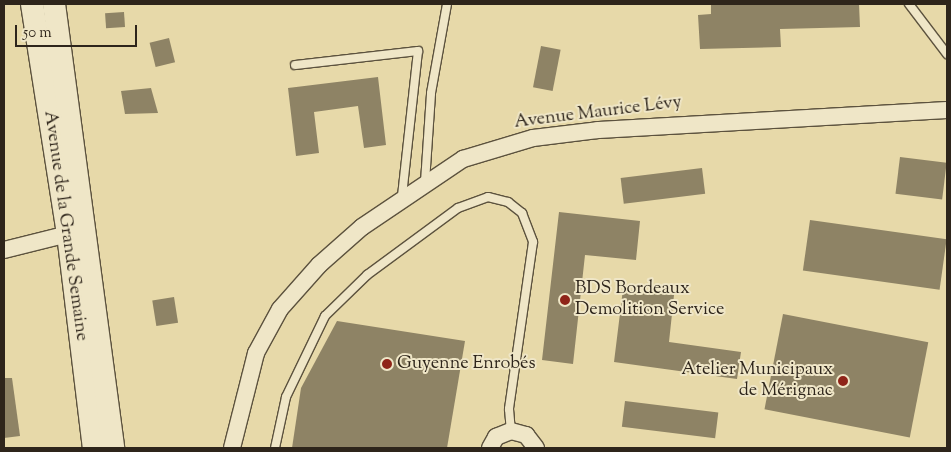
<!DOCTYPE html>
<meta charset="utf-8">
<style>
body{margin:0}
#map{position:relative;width:951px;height:452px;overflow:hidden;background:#e7d9a9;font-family:"Sorts Mill Goudy",serif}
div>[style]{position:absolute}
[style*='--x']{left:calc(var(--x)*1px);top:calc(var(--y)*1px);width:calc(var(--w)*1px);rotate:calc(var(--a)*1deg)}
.building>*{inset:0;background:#8e8365;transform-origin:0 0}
.roads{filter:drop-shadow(1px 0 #5c523e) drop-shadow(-1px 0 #5c523e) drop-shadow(0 1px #5c523e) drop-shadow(0 -1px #5c523e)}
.lane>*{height:8px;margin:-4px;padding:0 4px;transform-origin:4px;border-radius:4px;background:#efe6c7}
.street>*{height:16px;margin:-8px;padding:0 8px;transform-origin:8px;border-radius:8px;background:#efe6c7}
.secondary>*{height:22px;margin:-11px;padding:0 11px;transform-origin:11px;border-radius:11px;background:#efe6c7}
.dots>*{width:14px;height:14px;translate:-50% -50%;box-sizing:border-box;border:2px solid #efe6c7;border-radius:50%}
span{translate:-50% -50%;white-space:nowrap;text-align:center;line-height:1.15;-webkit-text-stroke:4px #efe6c7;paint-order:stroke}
.street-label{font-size:18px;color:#2e251b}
.poi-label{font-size:18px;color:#2e251b}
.left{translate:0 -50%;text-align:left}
.right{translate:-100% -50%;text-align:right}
.frame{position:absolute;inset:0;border:5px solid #2e251b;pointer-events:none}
.scale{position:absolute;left:15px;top:25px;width:122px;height:22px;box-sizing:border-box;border:2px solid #2e251b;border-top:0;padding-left:6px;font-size:15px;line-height:18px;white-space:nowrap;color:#2e251b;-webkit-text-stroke:4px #efe6c7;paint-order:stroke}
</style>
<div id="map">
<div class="building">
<div style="clip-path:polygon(711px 4px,859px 4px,860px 27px,780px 29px,781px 47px,700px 49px,698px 15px,711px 14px)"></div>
<div style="left:124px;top:12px;width:15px;height:19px;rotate:86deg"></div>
<div style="left:169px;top:38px;width:25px;height:20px;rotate:76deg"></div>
<div style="left:541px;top:46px;width:20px;height:42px;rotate:11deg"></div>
<div style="clip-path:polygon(378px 77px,386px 145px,364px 148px,358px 106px,314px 112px,319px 153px,296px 156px,288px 88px)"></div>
<div style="clip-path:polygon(151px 88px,158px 113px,125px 114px,121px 91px)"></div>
<div style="left:900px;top:157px;width:47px;height:37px;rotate:7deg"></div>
<div style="left:702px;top:168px;width:26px;height:82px;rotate:83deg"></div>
<div style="clip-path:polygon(559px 212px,640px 221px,636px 260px,585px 255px,573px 364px,542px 360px)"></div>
<div style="left:810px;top:220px;width:138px;height:51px;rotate:8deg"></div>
<div style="clip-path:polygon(623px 289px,674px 295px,669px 342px,741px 352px,737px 379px,614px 362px)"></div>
<div style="left:174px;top:297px;width:26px;height:22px;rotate:81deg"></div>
<div style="left:783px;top:314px;width:148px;height:97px;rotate:11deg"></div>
<div style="clip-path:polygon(337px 321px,465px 341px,447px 448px,292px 448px,301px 388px)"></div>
<div style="clip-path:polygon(4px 378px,12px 378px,20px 436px,4px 438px)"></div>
<div style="left:625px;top:401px;width:94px;height:26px;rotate:7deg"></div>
</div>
<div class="roads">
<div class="lane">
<div style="--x:909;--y:4;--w:63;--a:52.8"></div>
<div style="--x:295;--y:65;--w:124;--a:-6.5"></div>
<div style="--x:418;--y:51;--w:147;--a:96.3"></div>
<div style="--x:425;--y:182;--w:89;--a:-86.1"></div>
<div style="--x:431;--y:93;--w:90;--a:-79.8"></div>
<div style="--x:275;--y:448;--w:52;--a:-77.8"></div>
<div style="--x:286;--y:397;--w:90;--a:-64.3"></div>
<div style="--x:325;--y:316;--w:59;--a:-44.3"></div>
<div style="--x:367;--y:275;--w:113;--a:-36.4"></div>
<div style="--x:458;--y:208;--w:32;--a:-20"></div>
<div style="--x:488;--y:197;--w:21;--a:14"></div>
<div style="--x:508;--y:202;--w:18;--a:38"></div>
<div style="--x:522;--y:213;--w:31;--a:69"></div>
<div style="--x:533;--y:242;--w:169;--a:98.2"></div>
<div style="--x:509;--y:409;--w:22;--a:85"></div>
</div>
<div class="street">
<div style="--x:4;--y:250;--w:66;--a:-14"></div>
<div style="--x:232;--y:448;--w:98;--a:-75.8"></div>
<div style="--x:256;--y:353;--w:50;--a:-61.4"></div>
<div style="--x:280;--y:309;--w:59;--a:-48.4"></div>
<div style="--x:319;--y:265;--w:57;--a:-41.5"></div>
<div style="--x:362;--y:227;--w:122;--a:-34"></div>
<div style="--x:463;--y:159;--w:73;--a:-16.7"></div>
<div style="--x:533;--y:138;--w:65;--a:-7"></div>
<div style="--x:598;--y:130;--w:350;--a:-3.3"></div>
<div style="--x:490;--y:448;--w:13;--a:-61"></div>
<div style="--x:496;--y:437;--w:16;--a:-22"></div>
<div style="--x:511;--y:431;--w:16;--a:15"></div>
<div style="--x:526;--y:435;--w:16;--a:52"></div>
</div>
<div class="secondary">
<div style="--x:32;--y:4;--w:233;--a:81.1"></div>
<div style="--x:68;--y:234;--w:216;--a:83.1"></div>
<div style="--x:54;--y:4;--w:448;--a:82.4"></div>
</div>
</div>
<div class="dots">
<div style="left:565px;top:300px;background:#8f2418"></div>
<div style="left:387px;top:364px;background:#8f2418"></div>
<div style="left:843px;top:381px;background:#8f2418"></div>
</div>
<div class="street-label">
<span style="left:598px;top:113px;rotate:-7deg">Avenue Maurice Lévy</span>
<span style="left:65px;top:226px;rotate:82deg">Avenue de la Grande Semaine</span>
</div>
<div class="poi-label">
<span class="left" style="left:575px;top:300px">BDS Bordeaux<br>Demolition Service</span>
<span class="left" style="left:397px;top:364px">Guyenne Enrobés</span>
<span class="right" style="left:833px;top:381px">Atelier Municipaux<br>de Mérignac</span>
</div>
<div class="frame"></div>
<div class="scale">50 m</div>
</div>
